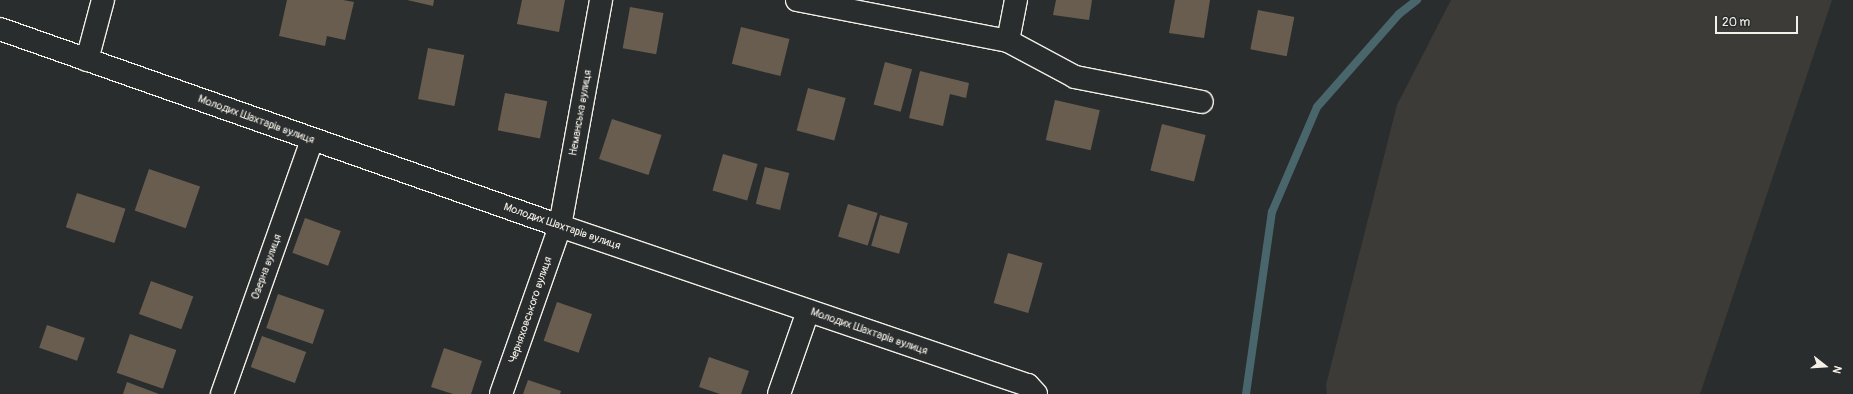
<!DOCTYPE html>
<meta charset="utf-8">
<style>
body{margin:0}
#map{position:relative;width:1853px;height:394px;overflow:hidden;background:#2a2d2e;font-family:Pangolin,sans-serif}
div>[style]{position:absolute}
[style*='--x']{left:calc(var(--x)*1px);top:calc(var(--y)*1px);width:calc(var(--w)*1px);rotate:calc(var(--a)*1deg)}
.built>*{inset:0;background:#3d3b38}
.stream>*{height:8px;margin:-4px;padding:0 4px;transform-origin:4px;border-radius:4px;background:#49666d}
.building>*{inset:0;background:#695d50;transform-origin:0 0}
.roads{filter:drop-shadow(1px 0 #f4f1e8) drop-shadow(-1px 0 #f4f1e8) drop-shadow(0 1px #f4f1e8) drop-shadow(0 -1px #f4f1e8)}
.minor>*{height:22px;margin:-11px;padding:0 11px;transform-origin:11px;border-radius:11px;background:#2a2d2e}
span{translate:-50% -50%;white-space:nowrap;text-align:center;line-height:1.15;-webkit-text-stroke:4px #2a2d2e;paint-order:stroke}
.street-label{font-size:11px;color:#f4f1e8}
.north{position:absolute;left:1805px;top:346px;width:40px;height:40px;-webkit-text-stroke:3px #2a2d2e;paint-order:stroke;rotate:107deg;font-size:11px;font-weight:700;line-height:16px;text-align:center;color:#f4f1e8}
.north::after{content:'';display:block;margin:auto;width:14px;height:18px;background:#f4f1e8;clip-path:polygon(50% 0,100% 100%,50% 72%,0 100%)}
.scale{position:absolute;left:1715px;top:16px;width:83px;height:18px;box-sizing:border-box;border:2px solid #f4f1e8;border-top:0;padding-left:5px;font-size:12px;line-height:14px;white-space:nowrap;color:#f4f1e8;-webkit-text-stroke:3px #2a2d2e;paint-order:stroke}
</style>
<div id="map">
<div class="built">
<div style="clip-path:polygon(1451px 0,1832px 0,1700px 394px,1327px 394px,1326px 385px,1397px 105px)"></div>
</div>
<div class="stream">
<div style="--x:1246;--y:394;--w:184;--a:-81.9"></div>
<div style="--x:1272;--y:212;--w:114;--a:-66.8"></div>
<div style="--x:1317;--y:107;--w:124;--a:-48.6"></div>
<div style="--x:1399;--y:14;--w:23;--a:-38"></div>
</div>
<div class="building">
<div style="clip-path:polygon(287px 0,343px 0,354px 2px,345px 40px,327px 36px,325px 46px,279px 36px)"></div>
<div style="clip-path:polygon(407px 0,434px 0,433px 6px)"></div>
<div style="clip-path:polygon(522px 0,565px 0,559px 32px,517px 24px)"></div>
<div style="clip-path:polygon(1056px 0,1092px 0,1089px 20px,1053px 15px)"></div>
<div style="clip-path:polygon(1175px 0,1210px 0,1204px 38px,1169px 33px)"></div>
<div style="left:630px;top:7px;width:34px;height:42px;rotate:10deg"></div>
<div style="left:1258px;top:10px;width:37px;height:40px;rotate:11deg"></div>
<div style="left:741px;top:27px;width:50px;height:38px;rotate:14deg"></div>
<div style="left:428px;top:48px;width:37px;height:52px;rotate:11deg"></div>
<div style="left:885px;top:62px;width:28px;height:44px;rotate:15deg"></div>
<div style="clip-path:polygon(920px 71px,969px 83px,966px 98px,950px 94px,943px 126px,909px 118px)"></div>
<div style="left:808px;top:88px;width:39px;height:44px;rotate:15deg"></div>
<div style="left:505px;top:93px;width:43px;height:38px;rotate:11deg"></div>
<div style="left:1055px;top:100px;width:46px;height:41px;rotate:13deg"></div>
<div style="left:612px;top:119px;width:52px;height:42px;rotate:18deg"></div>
<div style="left:1162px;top:124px;width:45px;height:48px;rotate:14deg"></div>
<div style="left:723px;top:154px;width:36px;height:38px;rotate:16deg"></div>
<div style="left:765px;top:167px;width:25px;height:38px;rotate:14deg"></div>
<div style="left:149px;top:169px;width:54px;height:44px;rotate:19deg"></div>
<div style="left:77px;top:193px;width:51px;height:36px;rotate:18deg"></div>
<div style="left:848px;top:204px;width:31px;height:34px;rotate:17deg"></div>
<div style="left:880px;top:215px;width:29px;height:32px;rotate:16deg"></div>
<div style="left:305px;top:218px;width:38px;height:37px;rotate:20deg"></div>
<div style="left:1008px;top:253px;width:36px;height:52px;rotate:16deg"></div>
<div style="left:151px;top:281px;width:45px;height:35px;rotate:20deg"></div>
<div style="left:278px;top:294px;width:49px;height:36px;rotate:19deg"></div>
<div style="left:557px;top:302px;width:37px;height:41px;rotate:19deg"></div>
<div style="left:47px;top:325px;width:40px;height:24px;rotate:19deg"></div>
<div style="left:130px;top:334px;width:49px;height:41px;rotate:19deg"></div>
<div style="left:262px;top:336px;width:47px;height:33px;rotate:20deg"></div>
<div style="clip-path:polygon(444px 348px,482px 361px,471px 394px,453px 394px,431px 387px)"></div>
<div style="clip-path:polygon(709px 357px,749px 371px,741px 394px,720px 394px,699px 387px)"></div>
<div style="clip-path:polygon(528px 380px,561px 391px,560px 394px,523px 394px)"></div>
<div style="clip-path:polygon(127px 382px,159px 394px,123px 394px)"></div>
</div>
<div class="roads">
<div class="minor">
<div style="--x:797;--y:0;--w:215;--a:11"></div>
<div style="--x:1008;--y:41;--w:76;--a:28.2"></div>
<div style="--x:1075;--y:77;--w:129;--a:11.1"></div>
<div style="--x:0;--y:29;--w:594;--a:19.38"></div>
<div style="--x:560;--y:226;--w:494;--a:18.8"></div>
<div style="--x:1028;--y:385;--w:12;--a:48"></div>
<div style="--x:1008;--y:41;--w:42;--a:-79"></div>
<div style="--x:87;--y:60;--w:62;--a:-75.1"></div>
<div style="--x:222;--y:394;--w:269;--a:-70.5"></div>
<div style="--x:501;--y:394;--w:178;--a:-70.6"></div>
<div style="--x:560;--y:226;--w:230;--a:-79.7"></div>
<div style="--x:779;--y:394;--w:88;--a:-70.7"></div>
</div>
</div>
<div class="street-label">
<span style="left:581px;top:113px;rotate:-80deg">Неманська вулиця</span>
<span style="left:256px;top:120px;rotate:20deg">Молодих Шахтарів вулиця</span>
<span style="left:562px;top:227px;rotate:19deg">Молодих Шахтарів вулиця</span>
<span style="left:267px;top:267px;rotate:-70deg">Озерна вулиця</span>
<span style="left:531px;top:310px;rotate:-71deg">Черняховського вулиця</span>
<span style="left:869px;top:332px;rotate:19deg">Молодих Шахтарів вулиця</span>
</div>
<div class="north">N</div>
<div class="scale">20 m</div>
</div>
